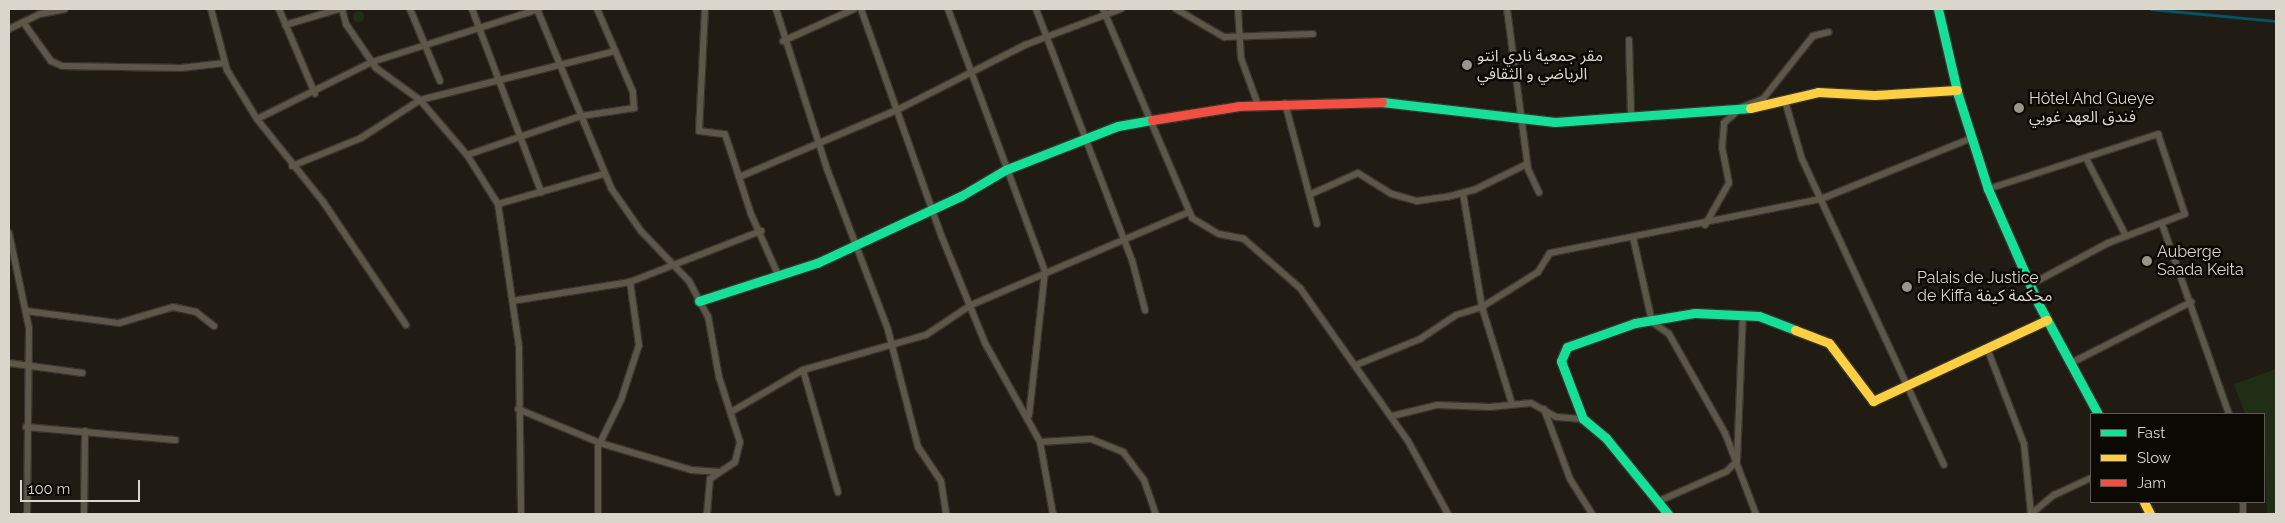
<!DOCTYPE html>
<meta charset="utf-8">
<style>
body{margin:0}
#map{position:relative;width:2285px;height:523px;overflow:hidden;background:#201c13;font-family:Raleway,"Noto Sans Arabic",sans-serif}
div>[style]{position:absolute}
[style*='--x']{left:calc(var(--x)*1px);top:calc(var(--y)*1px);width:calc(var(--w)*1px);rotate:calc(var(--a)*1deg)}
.green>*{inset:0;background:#202e15}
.round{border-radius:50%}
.stream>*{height:2.5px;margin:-1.25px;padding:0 1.25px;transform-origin:1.25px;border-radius:1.25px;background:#035465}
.roads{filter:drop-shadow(1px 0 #39352e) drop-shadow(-1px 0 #39352e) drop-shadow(0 1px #39352e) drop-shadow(0 -1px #39352e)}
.street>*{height:6px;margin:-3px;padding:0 3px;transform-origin:3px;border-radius:3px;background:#5c5749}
.fast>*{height:9px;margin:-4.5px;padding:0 4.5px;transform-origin:4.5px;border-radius:4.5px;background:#16e098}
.slow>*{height:9px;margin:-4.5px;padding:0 4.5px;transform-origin:4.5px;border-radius:4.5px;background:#ffcf43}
.jam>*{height:9px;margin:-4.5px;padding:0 4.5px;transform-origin:4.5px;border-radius:4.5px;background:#f24e42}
.dots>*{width:14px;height:14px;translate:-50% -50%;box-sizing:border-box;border:2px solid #0c0803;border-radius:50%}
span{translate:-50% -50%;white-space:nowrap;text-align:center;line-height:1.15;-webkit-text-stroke:5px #0c0803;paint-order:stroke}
.poi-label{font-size:16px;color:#dbd6cc}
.left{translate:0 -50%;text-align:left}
.frame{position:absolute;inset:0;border:10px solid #dbd6cc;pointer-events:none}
.legend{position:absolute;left:2090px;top:413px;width:175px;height:90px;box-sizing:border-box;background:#0c0803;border:1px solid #5f5a53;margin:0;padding:6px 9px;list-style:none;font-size:15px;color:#dbd6cc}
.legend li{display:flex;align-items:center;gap:10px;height:25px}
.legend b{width:25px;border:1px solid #5f5a53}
.scale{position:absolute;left:20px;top:480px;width:120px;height:22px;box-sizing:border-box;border:2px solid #dbd6cc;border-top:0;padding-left:6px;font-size:15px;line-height:18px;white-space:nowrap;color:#dbd6cc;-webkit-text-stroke:4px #0c0803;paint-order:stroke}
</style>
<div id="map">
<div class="green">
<div class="round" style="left:352.5px;top:10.5px;width:11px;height:11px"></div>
<div style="clip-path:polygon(2276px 369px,2276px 514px,2267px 514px,2264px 414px,2245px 414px,2234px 384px)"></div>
</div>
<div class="stream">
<div style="--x:2151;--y:9;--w:126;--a:5.5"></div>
</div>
<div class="roads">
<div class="street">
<div style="--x:211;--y:9;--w:63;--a:75.3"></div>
<div style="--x:227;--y:70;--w:57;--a:58.5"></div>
<div style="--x:257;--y:119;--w:107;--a:51.4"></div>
<div style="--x:324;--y:203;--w:147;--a:56.1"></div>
<div style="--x:279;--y:9;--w:92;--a:67"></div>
<div style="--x:342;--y:9;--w:16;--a:75"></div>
<div style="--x:346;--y:24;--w:53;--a:55.7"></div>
<div style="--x:376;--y:68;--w:54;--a:36"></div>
<div style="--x:420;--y:100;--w:72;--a:49.5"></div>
<div style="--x:467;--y:155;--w:58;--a:57.7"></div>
<div style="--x:498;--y:204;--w:145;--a:81.6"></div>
<div style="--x:519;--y:347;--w:167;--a:89.3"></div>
<div style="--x:410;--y:9;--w:78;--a:67.4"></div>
<div style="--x:472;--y:9;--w:196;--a:69.3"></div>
<div style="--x:537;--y:9;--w:194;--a:67.5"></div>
<div style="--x:611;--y:188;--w:52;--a:55.1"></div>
<div style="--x:641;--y:231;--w:69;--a:46.2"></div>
<div style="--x:689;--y:281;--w:40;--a:62"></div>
<div style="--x:708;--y:316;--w:62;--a:79.8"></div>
<div style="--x:719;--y:377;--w:68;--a:72.1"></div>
<div style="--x:740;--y:442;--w:21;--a:104"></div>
<div style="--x:735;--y:462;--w:30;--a:146"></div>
<div style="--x:710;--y:479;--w:35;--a:95"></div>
<div style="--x:705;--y:9;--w:122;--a:92.8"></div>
<div style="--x:699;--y:131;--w:26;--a:7"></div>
<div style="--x:725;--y:134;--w:84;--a:72"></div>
<div style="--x:751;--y:214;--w:69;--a:66"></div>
<div style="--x:776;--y:9;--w:168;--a:72.3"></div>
<div style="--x:827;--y:169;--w:172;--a:69.2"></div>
<div style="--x:888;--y:330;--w:121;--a:75.6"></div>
<div style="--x:918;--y:447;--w:41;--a:55.9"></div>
<div style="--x:941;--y:481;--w:33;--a:81"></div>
<div style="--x:861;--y:9;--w:240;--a:70.5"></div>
<div style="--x:941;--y:235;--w:117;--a:67.8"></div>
<div style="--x:985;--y:343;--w:113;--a:60.9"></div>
<div style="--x:1040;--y:442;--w:73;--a:79.8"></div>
<div style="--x:948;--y:9;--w:279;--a:69.7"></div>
<div style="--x:1045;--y:271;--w:145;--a:96.3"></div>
<div style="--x:1036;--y:9;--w:269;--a:69.1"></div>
<div style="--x:1132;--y:260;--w:52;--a:75.4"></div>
<div style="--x:1103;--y:9;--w:227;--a:66.9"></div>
<div style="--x:1192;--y:218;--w:31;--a:31"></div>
<div style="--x:1219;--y:234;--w:25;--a:11"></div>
<div style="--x:1244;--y:239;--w:74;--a:41.2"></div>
<div style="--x:1300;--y:288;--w:187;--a:54.8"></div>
<div style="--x:1408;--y:441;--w:83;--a:61.3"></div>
<div style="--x:1176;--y:9;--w:56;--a:30.3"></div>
<div style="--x:1224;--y:37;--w:89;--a:-1.9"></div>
<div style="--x:1238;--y:9;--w:49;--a:86.5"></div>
<div style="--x:1241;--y:58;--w:50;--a:70.1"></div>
<div style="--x:1507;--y:9;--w:161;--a:82.5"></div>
<div style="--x:1528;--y:169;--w:26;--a:65"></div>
<div style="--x:23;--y:22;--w:48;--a:54.3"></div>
<div style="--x:51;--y:61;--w:12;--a:24"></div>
<div style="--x:62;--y:66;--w:119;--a:1"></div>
<div style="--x:181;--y:68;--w:44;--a:-6.5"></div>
<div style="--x:285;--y:25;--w:56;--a:-16.5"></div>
<div style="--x:9;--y:29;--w:34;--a:-26"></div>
<div style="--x:40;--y:14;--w:25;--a:-11"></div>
<div style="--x:1629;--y:40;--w:77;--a:88.5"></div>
<div style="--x:783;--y:41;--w:78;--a:-24.3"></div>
<div style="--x:1785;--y:101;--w:60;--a:73.7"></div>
<div style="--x:1802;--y:159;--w:337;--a:65.1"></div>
<div style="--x:1285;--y:103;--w:125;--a:75.2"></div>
<div style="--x:257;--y:119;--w:128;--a:-26.4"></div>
<div style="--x:372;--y:62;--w:175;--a:-17.6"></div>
<div style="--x:467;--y:155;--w:120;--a:-18.9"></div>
<div style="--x:581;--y:116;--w:54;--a:-8.6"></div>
<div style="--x:634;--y:108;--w:16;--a:-94"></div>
<div style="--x:633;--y:92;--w:90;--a:-113.4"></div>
<div style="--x:2086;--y:158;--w:88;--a:62.9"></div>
<div style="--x:292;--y:166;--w:74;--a:-22.1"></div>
<div style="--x:361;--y:138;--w:70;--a:-32.8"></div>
<div style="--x:420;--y:100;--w:201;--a:-14.1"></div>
<div style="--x:739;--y:177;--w:172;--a:-23"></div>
<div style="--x:897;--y:110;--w:144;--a:-26.9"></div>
<div style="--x:1025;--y:45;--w:103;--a:-20.6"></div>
<div style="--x:1988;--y:189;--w:179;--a:-17.9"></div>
<div style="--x:2158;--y:134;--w:84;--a:71.4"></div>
<div style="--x:2185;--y:214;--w:82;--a:159.4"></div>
<div style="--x:2108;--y:243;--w:89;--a:151.7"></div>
<div style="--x:1311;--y:194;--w:51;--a:-24.1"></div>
<div style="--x:1358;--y:173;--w:40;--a:32"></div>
<div style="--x:1392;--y:194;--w:26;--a:16"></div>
<div style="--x:1417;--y:201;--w:30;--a:-8"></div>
<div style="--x:1447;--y:197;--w:28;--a:-15"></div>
<div style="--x:1474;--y:190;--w:59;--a:-26.1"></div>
<div style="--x:498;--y:204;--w:110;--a:-15.8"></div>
<div style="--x:2162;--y:224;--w:201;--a:70.6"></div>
<div style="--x:1705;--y:225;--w:48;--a:-60.3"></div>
<div style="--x:1729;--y:183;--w:36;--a:-101"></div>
<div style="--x:1722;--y:148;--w:25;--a:-85"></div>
<div style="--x:1724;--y:123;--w:24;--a:-42"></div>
<div style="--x:1742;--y:107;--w:22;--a:-21"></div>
<div style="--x:1763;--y:99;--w:80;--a:-51.6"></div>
<div style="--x:1813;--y:36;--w:16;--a:-14"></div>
<div style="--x:9;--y:233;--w:97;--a:78.1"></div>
<div style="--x:29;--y:328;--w:186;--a:90.6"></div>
<div style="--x:1633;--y:237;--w:87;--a:77.4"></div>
<div style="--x:1652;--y:322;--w:21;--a:35"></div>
<div style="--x:1669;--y:334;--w:114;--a:60.5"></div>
<div style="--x:1725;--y:433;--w:87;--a:69.1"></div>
<div style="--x:512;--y:301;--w:120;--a:-9.1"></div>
<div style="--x:630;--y:282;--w:141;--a:-21.3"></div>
<div style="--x:26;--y:311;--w:94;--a:7.4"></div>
<div style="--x:119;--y:323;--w:56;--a:-16.5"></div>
<div style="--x:173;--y:307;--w:24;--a:12"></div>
<div style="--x:196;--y:312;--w:23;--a:38"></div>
<div style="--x:1987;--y:348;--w:103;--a:68.9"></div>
<div style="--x:2024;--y:444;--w:70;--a:84.3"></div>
<div style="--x:9;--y:363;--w:74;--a:7.8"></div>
<div style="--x:2071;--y:363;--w:135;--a:-26.9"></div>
<div style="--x:1356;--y:365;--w:69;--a:-22.1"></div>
<div style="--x:1420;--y:339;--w:43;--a:-33.7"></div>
<div style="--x:1456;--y:315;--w:27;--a:-17"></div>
<div style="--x:1482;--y:307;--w:116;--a:-99.5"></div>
<div style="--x:803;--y:370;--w:127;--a:74"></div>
<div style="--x:1512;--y:404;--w:102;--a:-107.2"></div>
<div style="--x:1482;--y:307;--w:66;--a:-32"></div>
<div style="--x:1538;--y:272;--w:22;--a:-58"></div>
<div style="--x:1550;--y:253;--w:276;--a:-11.3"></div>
<div style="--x:1821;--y:199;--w:163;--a:-22"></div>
<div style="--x:518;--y:409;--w:89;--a:22.5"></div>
<div style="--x:600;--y:443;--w:95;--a:16.5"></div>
<div style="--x:691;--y:470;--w:26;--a:4"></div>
<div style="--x:1544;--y:409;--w:75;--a:69.6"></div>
<div style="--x:1570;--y:479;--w:41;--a:57.8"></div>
<div style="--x:731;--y:412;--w:83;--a:-30.3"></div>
<div style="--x:803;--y:370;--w:128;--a:-15.9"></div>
<div style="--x:926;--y:335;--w:54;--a:-33.7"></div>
<div style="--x:971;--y:305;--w:237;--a:-23.1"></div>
<div style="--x:1392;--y:416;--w:46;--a:-13.7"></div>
<div style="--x:1437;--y:405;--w:53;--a:2.2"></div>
<div style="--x:1490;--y:407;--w:41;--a:-5.6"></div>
<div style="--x:1531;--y:403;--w:29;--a:29"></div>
<div style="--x:1556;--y:417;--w:27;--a:4"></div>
<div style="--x:26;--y:427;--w:150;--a:5"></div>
<div style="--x:1040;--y:442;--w:51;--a:-3.4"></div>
<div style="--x:1091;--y:439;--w:35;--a:22"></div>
<div style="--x:1123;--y:452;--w:35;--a:53"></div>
<div style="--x:1144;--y:480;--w:36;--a:71"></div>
<div style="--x:1659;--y:501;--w:74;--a:-23.8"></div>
<div style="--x:1727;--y:471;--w:14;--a:-45"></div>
<div style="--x:1737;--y:461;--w:147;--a:-87.7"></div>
<div style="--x:84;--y:514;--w:83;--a:-89.3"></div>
<div style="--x:598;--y:514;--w:67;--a:-90"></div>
<div style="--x:598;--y:447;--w:52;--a:-63.9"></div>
<div style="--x:621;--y:400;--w:58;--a:-71.9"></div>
<div style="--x:639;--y:345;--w:64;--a:-98.1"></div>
<div style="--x:2031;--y:514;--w:30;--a:-40"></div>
<div style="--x:2054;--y:495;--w:41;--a:-24.7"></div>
<div style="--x:2243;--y:514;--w:12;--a:-90"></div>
</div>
<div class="fast">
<div style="--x:1938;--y:9;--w:88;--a:76.9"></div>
<div style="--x:1958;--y:95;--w:99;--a:72.3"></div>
<div style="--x:1988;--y:189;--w:124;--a:66.3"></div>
<div style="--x:2038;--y:303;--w:126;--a:61.6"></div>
<div style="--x:1382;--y:102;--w:174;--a:6.6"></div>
<div style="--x:1555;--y:122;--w:196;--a:-4.1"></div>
<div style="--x:699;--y:301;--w:124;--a:-17.9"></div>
<div style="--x:817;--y:263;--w:159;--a:-25"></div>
<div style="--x:961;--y:196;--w:51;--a:-30.6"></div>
<div style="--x:1005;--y:170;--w:121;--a:-21.3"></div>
<div style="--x:1118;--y:126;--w:35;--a:-10"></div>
<div style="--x:1668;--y:514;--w:98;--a:-129.2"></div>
<div style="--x:1606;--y:438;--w:30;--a:-140"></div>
<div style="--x:1583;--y:419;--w:62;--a:-110.8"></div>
<div style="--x:1561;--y:361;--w:15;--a:-67"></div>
<div style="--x:1567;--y:347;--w:72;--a:-19.4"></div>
<div style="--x:1635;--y:323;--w:61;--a:-9.5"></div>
<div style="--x:1695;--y:313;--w:64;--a:2.7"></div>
<div style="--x:1759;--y:316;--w:39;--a:21"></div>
</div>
<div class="slow">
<div style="--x:1750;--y:108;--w:70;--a:-13.2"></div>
<div style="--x:1818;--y:92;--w:56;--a:3.1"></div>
<div style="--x:1874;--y:95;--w:83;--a:-3.4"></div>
<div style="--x:1795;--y:330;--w:36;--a:21"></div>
<div style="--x:1829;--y:343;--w:73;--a:52.8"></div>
<div style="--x:1873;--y:401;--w:192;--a:-25"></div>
<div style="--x:2144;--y:502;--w:13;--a:63"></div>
</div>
<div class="jam">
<div style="--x:1152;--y:120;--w:88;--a:-9.1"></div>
<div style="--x:1239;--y:106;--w:143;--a:-1.6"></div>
</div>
</div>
<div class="dots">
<div style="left:1467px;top:65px;background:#9a958b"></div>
<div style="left:2019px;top:108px;background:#9a958b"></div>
<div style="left:2147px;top:261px;background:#9a958b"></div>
<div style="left:1907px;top:287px;background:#9a958b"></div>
</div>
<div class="poi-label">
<span class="left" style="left:1477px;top:65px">مقر جمعية نادي انتو<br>الرياضي و الثقافي</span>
<span class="left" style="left:2029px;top:108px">Hôtel Ahd Gueye<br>فندق العهد غويي</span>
<span class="left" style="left:2157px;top:261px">Auberge<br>Saada Keita</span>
<span class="left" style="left:1917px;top:287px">Palais de Justice<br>de Kiffa محكمة كيفة</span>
</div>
<div class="frame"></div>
<ul class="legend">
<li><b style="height:6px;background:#16e098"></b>Fast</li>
<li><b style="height:6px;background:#ffcf43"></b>Slow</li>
<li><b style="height:6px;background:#f24e42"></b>Jam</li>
</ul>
<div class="scale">100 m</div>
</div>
